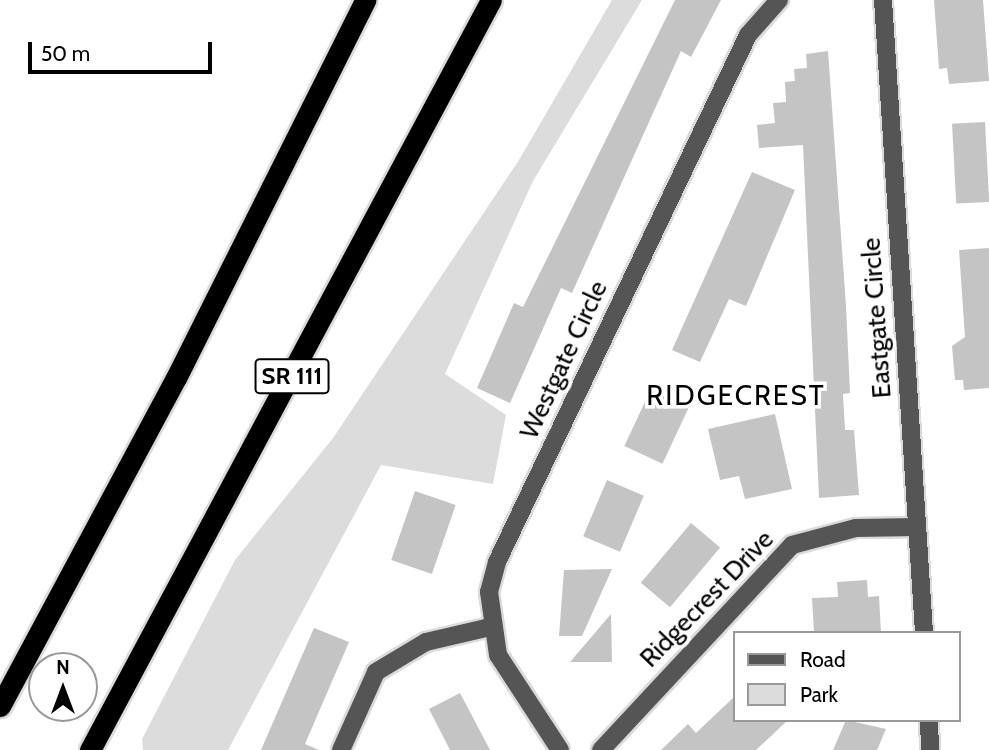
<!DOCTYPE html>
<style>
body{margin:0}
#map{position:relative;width:989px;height:750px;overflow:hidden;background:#fff;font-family:Cabin,sans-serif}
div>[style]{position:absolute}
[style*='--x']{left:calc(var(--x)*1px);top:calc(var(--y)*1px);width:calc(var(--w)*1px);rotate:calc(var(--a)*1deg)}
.green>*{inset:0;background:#dcdcdc}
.building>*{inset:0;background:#c4c4c4;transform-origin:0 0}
.roads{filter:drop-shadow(2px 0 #dbdbdb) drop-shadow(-2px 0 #dbdbdb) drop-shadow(0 2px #dbdbdb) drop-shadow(0 -2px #dbdbdb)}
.minor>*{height:18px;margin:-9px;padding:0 9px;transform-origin:9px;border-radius:9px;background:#555}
.highway>*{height:21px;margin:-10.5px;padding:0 10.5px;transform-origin:10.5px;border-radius:10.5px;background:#000}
span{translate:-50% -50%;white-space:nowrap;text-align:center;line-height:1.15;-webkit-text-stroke:7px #fff;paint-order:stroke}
.shield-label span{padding:2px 5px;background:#fff;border:2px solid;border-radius:5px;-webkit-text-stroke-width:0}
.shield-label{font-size:24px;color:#000;font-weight:700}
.street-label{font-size:26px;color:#000}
.neighbourhood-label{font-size:28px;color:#000;letter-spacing:2px}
.legend{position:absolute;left:733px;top:631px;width:228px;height:91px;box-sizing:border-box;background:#fff;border:2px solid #999;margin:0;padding:9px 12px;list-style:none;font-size:21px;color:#000}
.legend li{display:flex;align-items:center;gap:14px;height:35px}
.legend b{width:35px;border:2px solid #999}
.north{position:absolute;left:28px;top:652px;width:70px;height:70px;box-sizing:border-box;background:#fff;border:2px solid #999;border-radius:50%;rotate:0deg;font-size:19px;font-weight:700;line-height:28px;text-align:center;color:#000}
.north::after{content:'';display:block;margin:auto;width:24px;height:32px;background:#000;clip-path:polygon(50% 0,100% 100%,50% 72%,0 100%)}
.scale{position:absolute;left:28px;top:42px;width:184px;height:32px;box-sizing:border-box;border:4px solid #000;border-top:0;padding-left:9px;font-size:21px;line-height:24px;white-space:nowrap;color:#000;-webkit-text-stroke:5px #fff;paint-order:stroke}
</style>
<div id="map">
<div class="green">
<div style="clip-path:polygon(612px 0,642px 0,533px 181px,445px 374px,506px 415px,493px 484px,381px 465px,228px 750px,143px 750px,142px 739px,235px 560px,333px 438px,519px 160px)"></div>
</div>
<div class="building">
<div style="clip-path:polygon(675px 0,721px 0,691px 57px,681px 51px,572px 293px,561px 288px,510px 403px,477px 388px,514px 303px,523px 307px)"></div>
<div style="clip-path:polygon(934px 0,983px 0,989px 81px,949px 84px,947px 68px,939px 69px)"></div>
<div style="clip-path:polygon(828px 51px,846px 306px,850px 393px,843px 394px,845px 430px,854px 430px,859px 495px,819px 498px,803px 145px,759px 148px,757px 125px,775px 123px,773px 103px,786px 102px,785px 82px,795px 81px,794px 69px,807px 68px,806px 54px)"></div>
<div style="left:985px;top:122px;width:80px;height:33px;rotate:87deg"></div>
<div style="clip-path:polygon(752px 172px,795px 190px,746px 306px,729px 299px,700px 362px,672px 350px)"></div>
<div style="clip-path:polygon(989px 248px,989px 388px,964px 390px,963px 380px,955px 380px,952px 346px,965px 337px,959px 250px)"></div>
<div style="left:651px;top:389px;width:42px;height:63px;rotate:25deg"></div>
<div style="clip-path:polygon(775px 414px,792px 489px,745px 499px,739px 476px,720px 480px,708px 429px)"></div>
<div style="left:607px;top:480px;width:40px;height:61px;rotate:23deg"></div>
<div style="left:415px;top:491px;width:43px;height:73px;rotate:19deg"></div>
<div style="left:691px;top:523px;width:38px;height:78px;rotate:40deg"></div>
<div style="clip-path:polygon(612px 569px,582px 636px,559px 636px,564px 570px)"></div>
<div style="clip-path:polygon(867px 580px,868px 597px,879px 596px,881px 633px,814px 633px,812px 598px,838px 597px,837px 582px)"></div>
<div style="clip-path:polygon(611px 614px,612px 662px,570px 662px)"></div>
<div style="clip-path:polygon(314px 628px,349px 642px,305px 744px,319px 750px,261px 750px)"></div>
<div style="clip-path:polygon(460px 693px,490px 750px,450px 750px,429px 709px)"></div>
<div style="clip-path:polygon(735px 696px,735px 720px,788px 720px,756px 750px,661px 750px,688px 724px,696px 733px)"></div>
<div style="clip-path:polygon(846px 720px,886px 729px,877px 750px,833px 750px)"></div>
</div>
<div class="roads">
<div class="minor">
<div style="--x:883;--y:0;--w:634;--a:86.29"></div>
<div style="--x:929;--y:720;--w:30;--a:88"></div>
<div style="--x:341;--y:750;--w:85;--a:-65.8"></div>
<div style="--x:376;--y:672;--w:58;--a:-31"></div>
<div style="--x:426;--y:642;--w:66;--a:-13.2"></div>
<div style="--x:560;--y:750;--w:113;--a:-123.1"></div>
<div style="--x:498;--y:655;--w:64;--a:-98.1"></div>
<div style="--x:489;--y:592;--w:31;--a:-75"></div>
<div style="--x:497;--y:562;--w:584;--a:-64.53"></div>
<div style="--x:748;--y:35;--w:47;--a:-48.5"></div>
<div style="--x:601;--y:750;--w:280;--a:-47"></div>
<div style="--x:792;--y:545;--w:66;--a:-14.9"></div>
<div style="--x:856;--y:528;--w:61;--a:-0.9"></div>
</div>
<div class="highway">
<div style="--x:0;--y:706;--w:372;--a:-61.8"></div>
<div style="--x:176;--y:378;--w:423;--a:-63.4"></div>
<div style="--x:90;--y:750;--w:850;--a:-61.87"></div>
</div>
</div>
<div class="shield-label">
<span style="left:292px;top:376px">SR 111</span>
</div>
<div class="street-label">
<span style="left:877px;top:318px;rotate:-94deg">Eastgate Circle</span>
<span style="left:564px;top:360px;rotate:-65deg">Westgate Circle</span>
<span style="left:707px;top:599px;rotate:-46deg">Ridgecrest Drive</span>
</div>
<div class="neighbourhood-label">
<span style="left:736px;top:395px">RIDGECREST</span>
</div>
<ul class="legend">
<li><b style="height:9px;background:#555"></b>Road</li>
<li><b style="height:19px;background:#dcdcdc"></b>Park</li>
</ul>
<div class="north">N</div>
<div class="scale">50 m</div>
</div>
